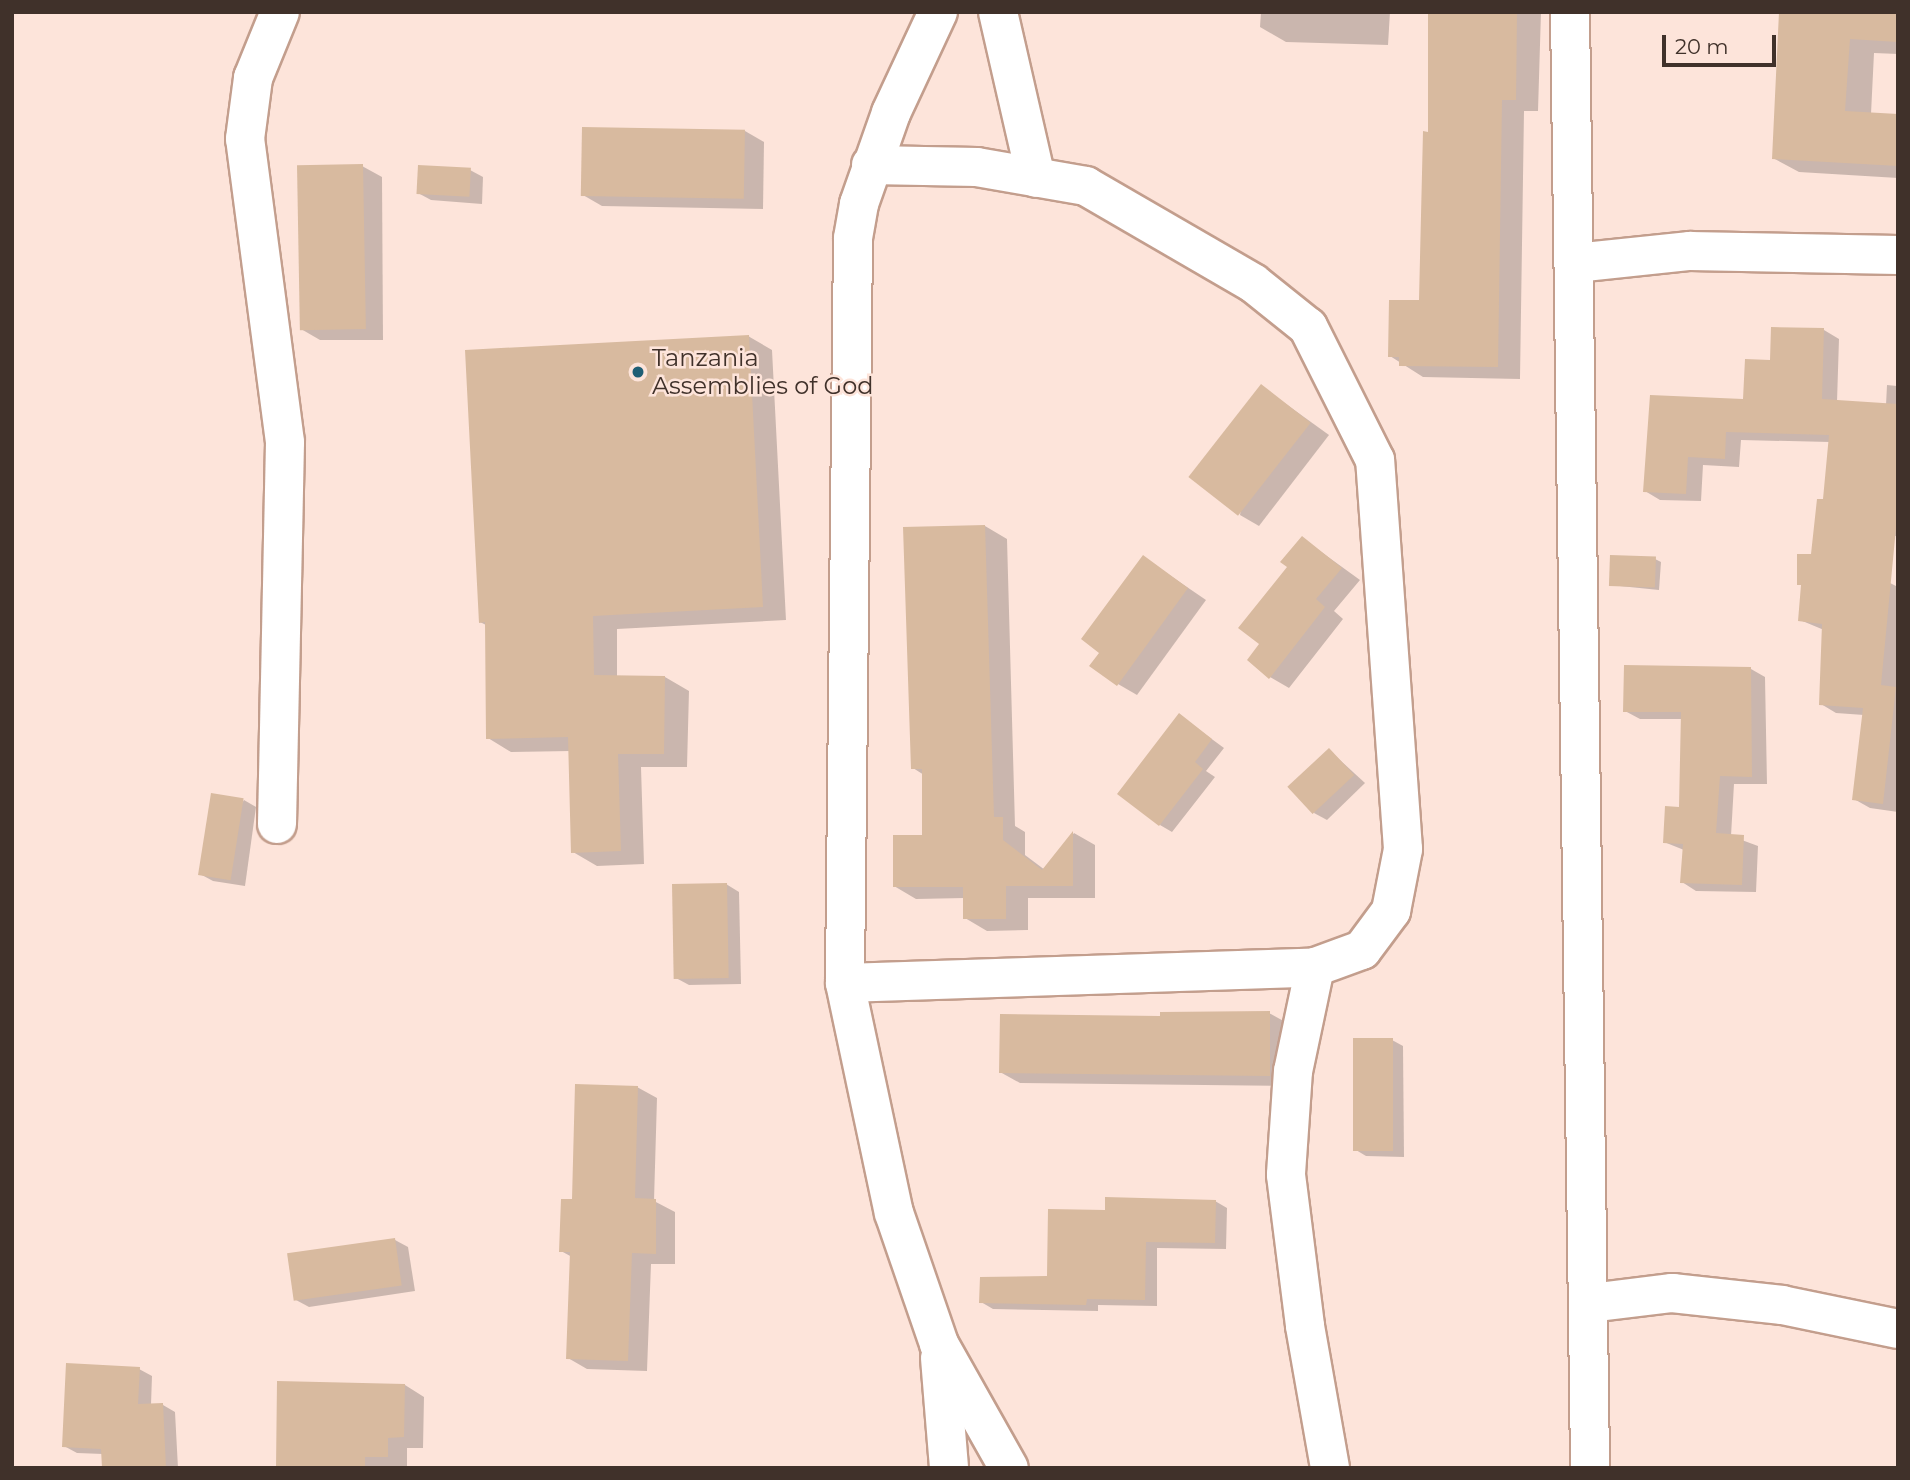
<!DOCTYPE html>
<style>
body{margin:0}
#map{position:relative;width:1910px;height:1480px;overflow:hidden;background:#fde4da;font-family:Montserrat,sans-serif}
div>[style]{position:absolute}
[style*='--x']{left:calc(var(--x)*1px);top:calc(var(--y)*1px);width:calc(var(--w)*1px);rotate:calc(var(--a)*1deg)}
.shadow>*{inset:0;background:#0003}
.building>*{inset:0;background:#d8ba9f;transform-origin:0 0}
.roads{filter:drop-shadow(2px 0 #c39e8d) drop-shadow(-2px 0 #c39e8d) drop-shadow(0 2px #c39e8d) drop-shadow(0 -2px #c39e8d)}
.minor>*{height:38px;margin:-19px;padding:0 19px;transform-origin:19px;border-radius:19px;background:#fff}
.dots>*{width:19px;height:19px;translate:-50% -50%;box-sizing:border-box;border:4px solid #fde4da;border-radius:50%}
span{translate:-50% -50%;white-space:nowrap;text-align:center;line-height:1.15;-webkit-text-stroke:5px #fde4da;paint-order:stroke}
.poi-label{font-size:24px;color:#40312a}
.left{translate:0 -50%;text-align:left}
.frame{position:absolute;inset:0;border:14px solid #40312a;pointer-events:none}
.scale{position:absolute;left:1662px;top:35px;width:114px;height:32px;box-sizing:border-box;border:4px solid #40312a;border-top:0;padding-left:9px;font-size:21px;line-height:24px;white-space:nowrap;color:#40312a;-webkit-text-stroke:5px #fde4da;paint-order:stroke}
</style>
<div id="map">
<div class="shadow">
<div style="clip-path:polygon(1261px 12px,1390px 12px,1388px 45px,1286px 42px,1260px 27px)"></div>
<div style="clip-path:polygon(1430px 12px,1541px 12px,1538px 111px,1524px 111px,1520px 379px,1423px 377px,1390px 356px,1421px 302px,1430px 134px)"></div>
<div style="clip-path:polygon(1781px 12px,1898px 12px,1898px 54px,1874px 53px,1871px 114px,1898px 116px,1898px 178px,1799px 172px,1773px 158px)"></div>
<div style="clip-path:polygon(745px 131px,764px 142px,763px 209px,602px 206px,583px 195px)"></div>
<div style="clip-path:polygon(362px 166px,382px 177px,383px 340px,320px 340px,301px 329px)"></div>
<div style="clip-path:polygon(470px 170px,483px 177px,482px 204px,431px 200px,418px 193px)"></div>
<div style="clip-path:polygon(1824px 330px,1839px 339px,1837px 402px,1886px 405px,1887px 385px,1897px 386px,1898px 367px,1898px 536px,1837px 535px,1830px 442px,1741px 440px,1739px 467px,1703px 465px,1701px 501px,1660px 500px,1645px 491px,1745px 401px,1772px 362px)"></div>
<div style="clip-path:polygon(748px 336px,772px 350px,786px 620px,617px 629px,617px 677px,665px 677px,689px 691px,687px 767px,641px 767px,644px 864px,597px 866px,573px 852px,571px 751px,511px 752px,488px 738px,486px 625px,480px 622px)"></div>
<div style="clip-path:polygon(1261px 386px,1329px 435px,1259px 526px,1240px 515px)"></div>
<div style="clip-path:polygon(985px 526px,1007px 539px,1015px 826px,1025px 832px,1025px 855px,1045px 870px,1074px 833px,1095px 845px,1095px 898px,1028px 898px,1028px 930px,987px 931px,965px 918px,965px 898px,916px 899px,894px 886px,924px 836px,924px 775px,913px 768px)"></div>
<div style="clip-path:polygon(1302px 538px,1360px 580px,1334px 611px,1343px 619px,1289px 688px,1270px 677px,1261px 644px)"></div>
<div style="clip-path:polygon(1143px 557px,1206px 600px,1137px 695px,1118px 684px,1102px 652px)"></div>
<div style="clip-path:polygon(1655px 559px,1661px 562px,1659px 590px,1610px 585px)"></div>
<div style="clip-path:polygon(1890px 583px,1898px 587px,1898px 812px,1870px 808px,1854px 799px,1864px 715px,1836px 713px,1821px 704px,1824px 630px,1800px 620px)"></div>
<div style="clip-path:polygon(1751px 669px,1765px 677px,1767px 784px,1734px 784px,1731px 836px,1758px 846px,1756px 892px,1696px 891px,1682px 882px,1684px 850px,1664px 842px,1681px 809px,1683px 719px,1640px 719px,1625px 711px)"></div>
<div style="clip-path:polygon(1179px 715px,1224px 748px,1206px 771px,1215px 777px,1172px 832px,1160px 825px)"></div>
<div style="clip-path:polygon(1329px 750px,1365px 783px,1327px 820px,1314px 813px)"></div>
<div style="clip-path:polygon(244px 800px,256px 807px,245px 886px,213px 881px,200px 874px)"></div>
<div style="clip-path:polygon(726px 884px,739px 892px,741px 984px,689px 985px,676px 978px)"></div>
<div style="clip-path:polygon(1269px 1013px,1289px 1024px,1289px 1086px,1020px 1083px,1000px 1072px,1162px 1018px)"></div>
<div style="clip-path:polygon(1392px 1040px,1403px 1046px,1404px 1157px,1366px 1156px,1356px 1150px)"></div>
<div style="clip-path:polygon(637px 1087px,657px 1098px,654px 1201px,675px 1212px,675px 1264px,651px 1264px,647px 1371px,587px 1369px,568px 1358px,572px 1257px,561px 1251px,574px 1201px)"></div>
<div style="clip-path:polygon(1215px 1201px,1227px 1208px,1226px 1249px,1157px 1248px,1157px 1306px,1098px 1305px,1098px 1311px,993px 1309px,981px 1302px,1049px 1278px)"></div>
<div style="clip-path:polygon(395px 1240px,408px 1247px,415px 1291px,309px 1307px,296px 1300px)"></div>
<div style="clip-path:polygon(139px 1369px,152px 1376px,151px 1405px,163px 1405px,175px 1412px,178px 1468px,104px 1468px,103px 1454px,77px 1453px,64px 1446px)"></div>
<div style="clip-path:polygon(405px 1385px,424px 1397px,423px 1448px,407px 1448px,407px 1467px,278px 1468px)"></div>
</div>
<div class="building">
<div style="clip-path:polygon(1428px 12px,1517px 12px,1516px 100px,1502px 100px,1498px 367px,1399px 366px,1399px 357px,1388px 357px,1389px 300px,1419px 300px,1423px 131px,1428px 132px)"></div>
<div style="clip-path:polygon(1779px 12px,1898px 12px,1898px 42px,1850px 39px,1845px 111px,1898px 114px,1898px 166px,1772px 159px)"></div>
<div style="left:582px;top:127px;width:163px;height:69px;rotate:1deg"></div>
<div style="left:363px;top:164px;width:165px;height:66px;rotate:89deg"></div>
<div style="left:418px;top:165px;width:53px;height:29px;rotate:3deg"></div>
<div style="clip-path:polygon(1771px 327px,1824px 328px,1822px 399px,1898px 404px,1898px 507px,1881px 685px,1896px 687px,1883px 804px,1852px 800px,1863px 708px,1819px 705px,1822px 624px,1798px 621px,1801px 585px,1797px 585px,1797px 554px,1811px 554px,1817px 499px,1823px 499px,1829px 435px,1726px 432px,1725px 459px,1688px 457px,1686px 494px,1643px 492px,1650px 395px,1743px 399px,1745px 359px,1770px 360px)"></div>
<div style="clip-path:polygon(749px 335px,763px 607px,593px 616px,594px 675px,665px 676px,664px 754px,618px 754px,621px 851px,571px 853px,568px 737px,486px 739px,485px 622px,479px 623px,465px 350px)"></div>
<div style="left:1261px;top:384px;width:63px;height:118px;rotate:38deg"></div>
<div style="clip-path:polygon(985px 525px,994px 817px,1003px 817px,1003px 840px,1042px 870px,1073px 831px,1073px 886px,1006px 886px,1006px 919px,963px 919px,963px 887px,893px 887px,893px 835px,922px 835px,922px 769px,911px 769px,903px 527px)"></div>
<div style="clip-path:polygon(1302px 536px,1342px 568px,1316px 599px,1325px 607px,1269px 679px,1247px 660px,1259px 644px,1238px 628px,1287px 567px,1280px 562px)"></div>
<div style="clip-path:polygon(1143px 555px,1188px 588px,1117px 686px,1089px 666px,1099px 653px,1081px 639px)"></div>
<div style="left:1610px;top:555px;width:46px;height:31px;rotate:2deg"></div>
<div style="clip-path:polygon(1624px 665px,1751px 667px,1752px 777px,1720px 776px,1716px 833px,1744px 835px,1742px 885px,1680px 883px,1683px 844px,1663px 843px,1665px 806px,1679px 807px,1681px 712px,1623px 712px)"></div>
<div style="clip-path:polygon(1179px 713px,1212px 739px,1195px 762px,1203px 769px,1159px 826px,1117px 794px)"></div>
<div style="left:1329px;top:748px;width:37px;height:57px;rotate:47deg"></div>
<div style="left:211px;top:793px;width:33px;height:83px;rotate:9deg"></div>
<div style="left:727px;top:883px;width:95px;height:55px;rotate:89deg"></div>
<div style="clip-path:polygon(1270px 1011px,1270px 1076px,999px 1073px,1000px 1014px,1160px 1016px,1160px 1012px)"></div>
<div style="left:1353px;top:1038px;width:40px;height:113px"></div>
<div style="clip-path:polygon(575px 1084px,638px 1086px,635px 1198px,656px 1199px,656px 1254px,632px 1253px,628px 1361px,566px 1359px,570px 1252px,559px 1252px,561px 1199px,572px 1199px)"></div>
<div style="clip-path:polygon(1105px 1197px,1216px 1200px,1215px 1243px,1146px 1242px,1145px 1300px,1087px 1299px,1086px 1305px,979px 1303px,980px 1277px,1047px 1276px,1048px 1209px,1105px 1210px)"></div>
<div style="left:395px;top:1238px;width:48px;height:109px;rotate:82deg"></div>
<div style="clip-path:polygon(66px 1363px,140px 1367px,138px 1404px,163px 1403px,166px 1468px,102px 1468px,101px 1449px,62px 1447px)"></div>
<div style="clip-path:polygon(277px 1381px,405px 1384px,404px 1437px,388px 1438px,388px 1457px,365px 1457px,365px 1468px,276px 1468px)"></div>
</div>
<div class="roads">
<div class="minor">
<div style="--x:938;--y:12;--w:111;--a:115"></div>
<div style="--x:891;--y:113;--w:96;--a:109.4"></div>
<div style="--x:859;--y:204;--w:35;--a:100"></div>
<div style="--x:853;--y:238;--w:745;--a:90.62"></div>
<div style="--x:845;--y:983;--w:235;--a:78"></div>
<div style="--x:894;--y:1213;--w:139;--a:71"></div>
<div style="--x:939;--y:1344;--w:142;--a:60.6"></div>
<div style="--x:998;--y:12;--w:170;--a:77.1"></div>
<div style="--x:1570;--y:12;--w:1456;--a:89.21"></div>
<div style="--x:1575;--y:263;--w:116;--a:-6"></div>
<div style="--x:1690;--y:251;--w:208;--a:1.1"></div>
<div style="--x:277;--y:824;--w:382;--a:-88.8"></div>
<div style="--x:285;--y:442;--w:306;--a:-97.5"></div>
<div style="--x:245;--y:139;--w:62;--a:-82.5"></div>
<div style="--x:253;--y:78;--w:71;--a:-67.8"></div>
<div style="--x:1315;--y:967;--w:106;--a:101.9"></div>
<div style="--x:1293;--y:1071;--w:104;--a:93.9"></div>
<div style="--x:1286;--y:1175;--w:152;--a:82.8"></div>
<div style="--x:1305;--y:1326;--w:144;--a:80"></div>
<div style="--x:845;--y:983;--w:470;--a:-1.9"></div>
<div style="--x:1315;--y:967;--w:50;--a:-19.9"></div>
<div style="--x:1362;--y:950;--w:49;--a:-53.4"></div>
<div style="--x:1391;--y:911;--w:63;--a:-79"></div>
<div style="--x:1403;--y:849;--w:390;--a:-94.1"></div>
<div style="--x:1375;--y:460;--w:149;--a:-116.7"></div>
<div style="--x:1308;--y:327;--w:70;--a:-141.3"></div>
<div style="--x:1253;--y:283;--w:193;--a:-149.9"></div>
<div style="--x:1086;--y:186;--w:111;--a:-170.1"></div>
<div style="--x:977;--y:167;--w:106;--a:-178.9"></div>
<div style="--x:1590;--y:1303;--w:83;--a:-7"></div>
<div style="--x:1672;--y:1293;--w:111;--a:6.2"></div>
<div style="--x:1782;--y:1305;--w:118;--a:11.7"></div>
<div style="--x:940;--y:1358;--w:110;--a:85.3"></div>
</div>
</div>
<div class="dots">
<div style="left:638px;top:372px;background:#205f75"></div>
</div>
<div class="poi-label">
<span class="left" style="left:652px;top:372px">Tanzania<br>Assemblies of God</span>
</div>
<div class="frame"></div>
<div class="scale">20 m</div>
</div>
